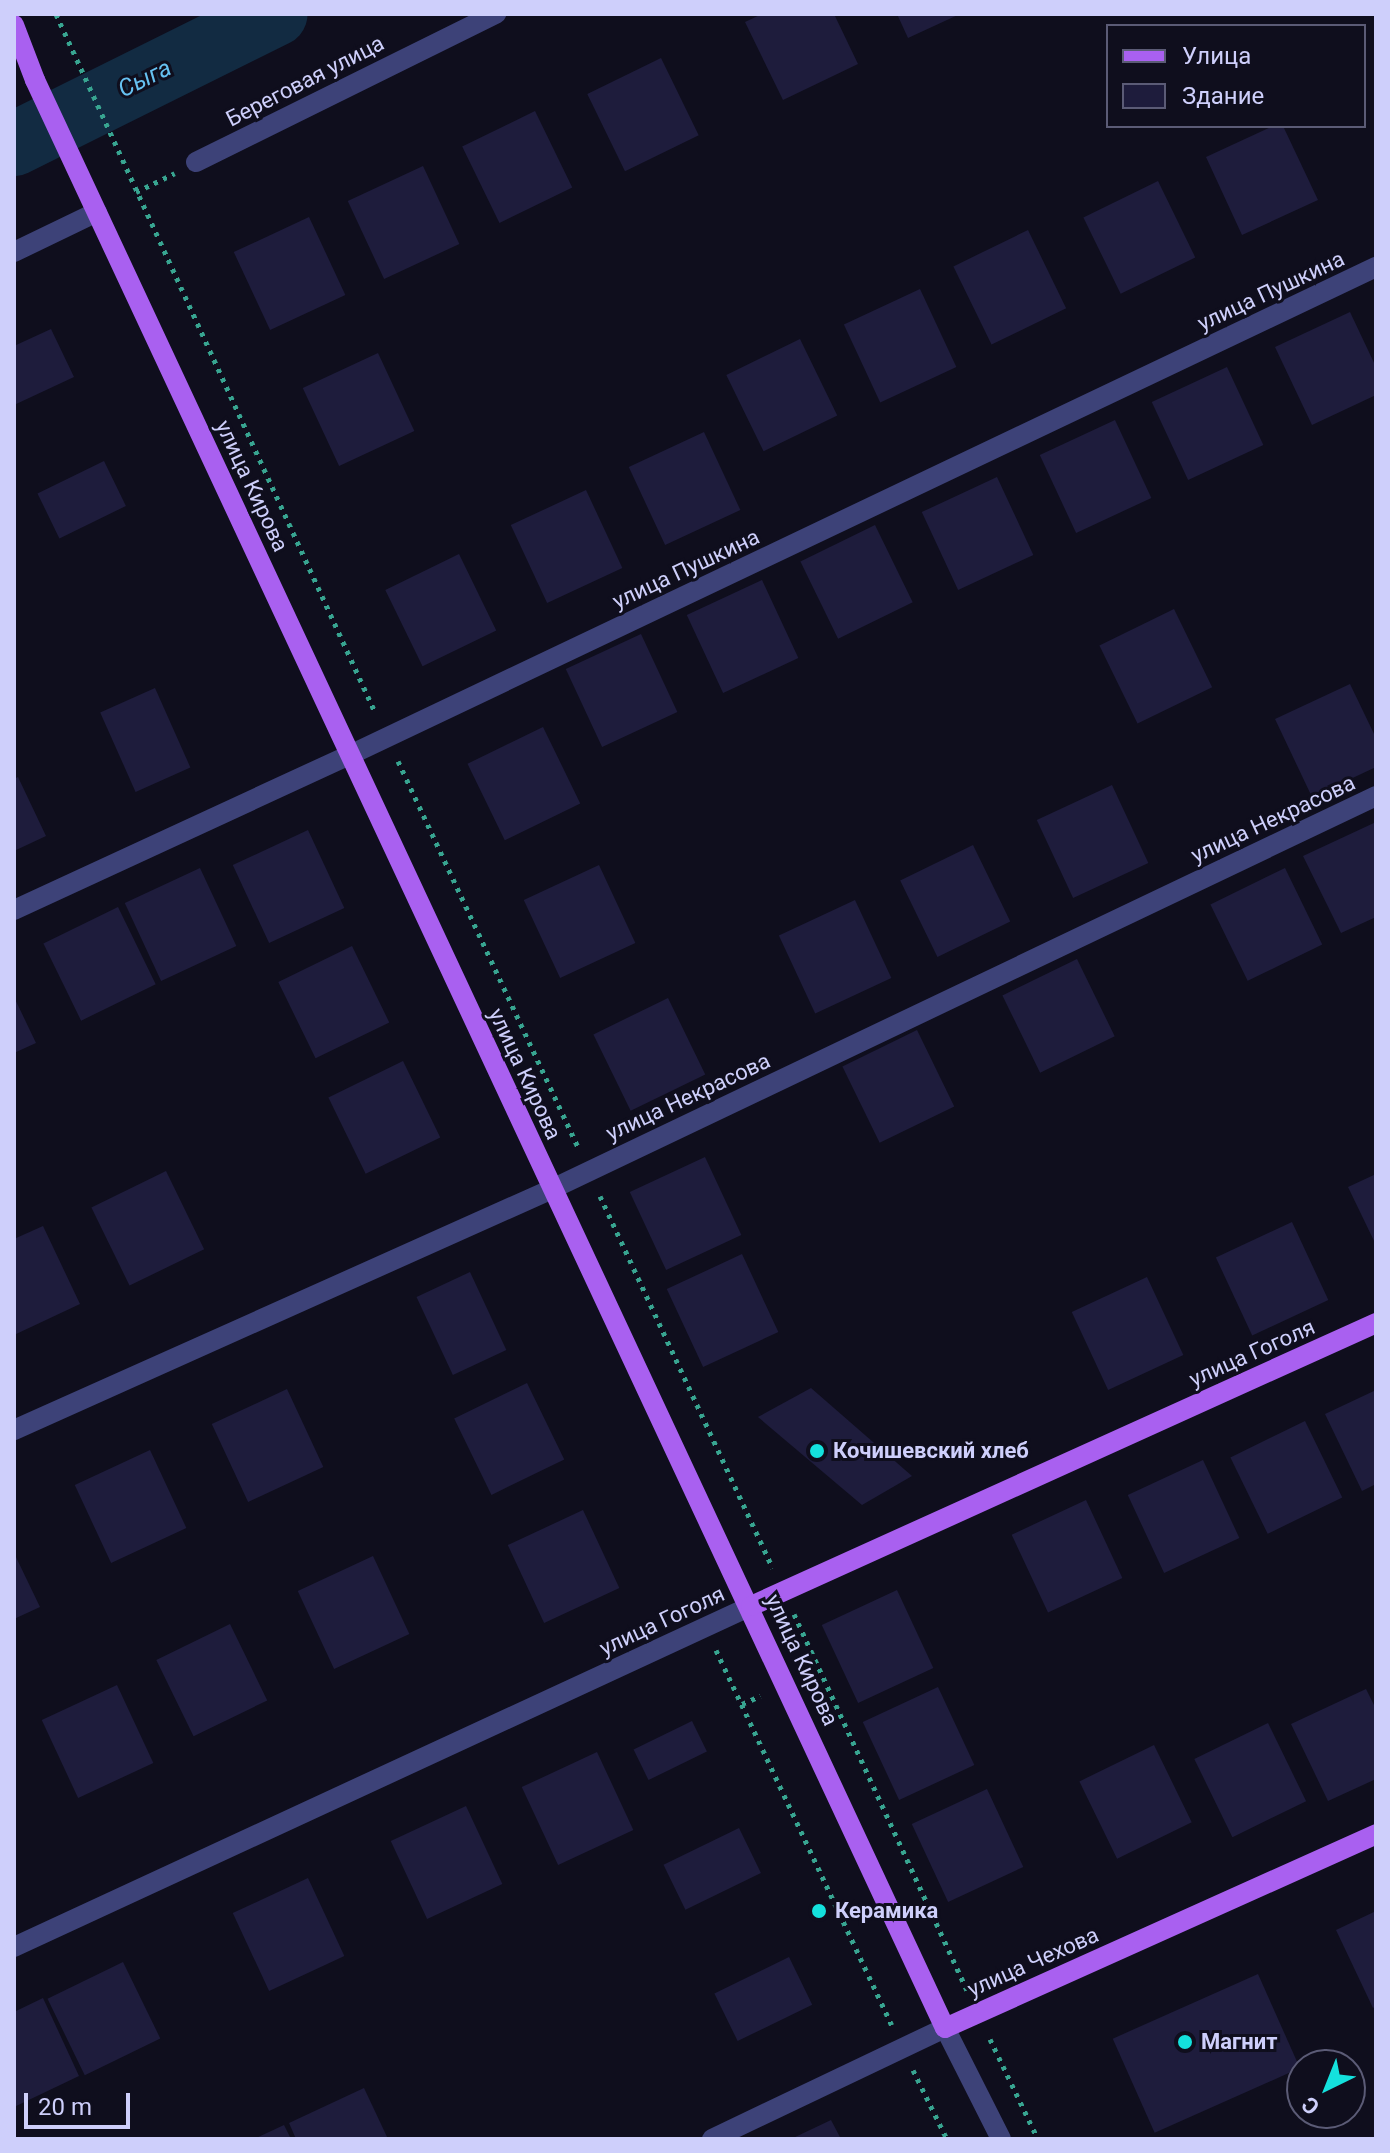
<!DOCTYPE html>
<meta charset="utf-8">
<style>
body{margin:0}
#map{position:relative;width:1390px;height:2153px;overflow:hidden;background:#0f0e1d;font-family:Roboto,sans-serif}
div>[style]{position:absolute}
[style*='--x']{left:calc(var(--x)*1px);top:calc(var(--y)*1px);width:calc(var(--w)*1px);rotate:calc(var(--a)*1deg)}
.river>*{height:64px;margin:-32px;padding:0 32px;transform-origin:32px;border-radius:32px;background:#122b42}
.building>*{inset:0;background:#1e1c3c;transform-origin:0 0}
.path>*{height:5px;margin-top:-2.5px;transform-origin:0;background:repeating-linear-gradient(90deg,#38a591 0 4px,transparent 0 10px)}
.minor>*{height:20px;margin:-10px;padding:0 10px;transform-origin:10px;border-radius:10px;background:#3d4278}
.major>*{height:20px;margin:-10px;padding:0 10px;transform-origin:10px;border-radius:10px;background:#a960f0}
.dots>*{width:22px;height:22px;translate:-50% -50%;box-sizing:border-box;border:4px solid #0f0e1d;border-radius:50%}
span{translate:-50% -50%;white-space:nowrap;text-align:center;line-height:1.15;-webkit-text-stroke:6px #0f0e1d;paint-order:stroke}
.street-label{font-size:22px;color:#cecffb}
.poi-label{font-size:22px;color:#cecffb;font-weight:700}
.left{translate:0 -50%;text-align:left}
.water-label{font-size:24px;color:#66c1f1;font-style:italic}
.frame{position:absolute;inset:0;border:16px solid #cecffb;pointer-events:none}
.legend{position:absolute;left:1106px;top:24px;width:260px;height:104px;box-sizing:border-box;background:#0f0e1d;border:2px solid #5b5b76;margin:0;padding:10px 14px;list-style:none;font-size:24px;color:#cecffb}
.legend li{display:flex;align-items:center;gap:16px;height:40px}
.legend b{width:40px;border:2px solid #5b5b76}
.north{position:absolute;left:1286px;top:2049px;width:80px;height:80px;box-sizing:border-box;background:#0f0e1d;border:2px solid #5b5b76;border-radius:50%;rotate:223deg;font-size:22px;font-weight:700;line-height:32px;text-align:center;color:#cecffb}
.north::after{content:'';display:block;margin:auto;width:28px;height:36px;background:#14e1dd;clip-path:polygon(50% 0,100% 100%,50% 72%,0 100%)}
.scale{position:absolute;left:24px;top:2093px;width:106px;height:36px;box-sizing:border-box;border:4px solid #cecffb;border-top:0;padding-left:10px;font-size:24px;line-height:28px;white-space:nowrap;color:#cecffb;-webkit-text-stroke:6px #0f0e1d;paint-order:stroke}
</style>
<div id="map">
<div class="river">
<div style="--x:14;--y:144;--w:292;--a:-26.4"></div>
</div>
<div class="building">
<div style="clip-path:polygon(762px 14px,834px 14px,858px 64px,783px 100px,745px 22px)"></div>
<div style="clip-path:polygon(897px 14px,960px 14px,908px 38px)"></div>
<div style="left:661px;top:58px;width:86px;height:82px;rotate:64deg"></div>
<div style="left:535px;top:111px;width:85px;height:81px;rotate:64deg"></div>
<div style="clip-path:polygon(1273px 126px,1283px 126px,1318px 200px,1242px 235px,1206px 157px)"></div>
<div style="left:423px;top:166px;width:86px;height:83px;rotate:65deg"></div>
<div style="left:1158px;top:181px;width:85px;height:83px;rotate:64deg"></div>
<div style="left:309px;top:217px;width:86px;height:83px;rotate:65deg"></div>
<div style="left:1028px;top:230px;width:87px;height:83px;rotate:64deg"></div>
<div style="left:920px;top:289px;width:86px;height:84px;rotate:65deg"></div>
<div style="clip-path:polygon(1350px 312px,1376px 367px,1376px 395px,1312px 425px,1275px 347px)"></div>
<div style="clip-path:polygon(51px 329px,74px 377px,14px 405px,14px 346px)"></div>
<div style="left:800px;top:339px;width:85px;height:82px;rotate:64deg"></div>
<div style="left:378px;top:353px;width:86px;height:83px;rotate:65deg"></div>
<div style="left:1227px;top:367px;width:86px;height:83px;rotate:65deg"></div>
<div style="left:1115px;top:420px;width:86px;height:83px;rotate:65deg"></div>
<div style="left:704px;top:432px;width:86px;height:83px;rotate:65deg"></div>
<div style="left:104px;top:461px;width:50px;height:74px;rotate:64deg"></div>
<div style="left:997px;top:477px;width:86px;height:83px;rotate:65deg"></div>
<div style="left:586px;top:490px;width:86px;height:83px;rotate:65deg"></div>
<div style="left:875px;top:525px;width:86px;height:83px;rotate:64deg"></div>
<div style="left:459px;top:554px;width:85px;height:82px;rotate:64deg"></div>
<div style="left:762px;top:580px;width:86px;height:83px;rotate:65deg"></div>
<div style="left:1174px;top:609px;width:87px;height:83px;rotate:64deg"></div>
<div style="left:641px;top:634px;width:86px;height:83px;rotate:65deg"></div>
<div style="clip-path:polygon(1350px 684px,1376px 738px,1376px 767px,1312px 797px,1275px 719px)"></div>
<div style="left:155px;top:688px;width:87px;height:60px;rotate:66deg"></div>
<div style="left:543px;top:727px;width:85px;height:84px;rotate:64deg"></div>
<div style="clip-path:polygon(18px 777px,46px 836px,14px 851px,14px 779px)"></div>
<div style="left:1112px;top:785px;width:86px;height:83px;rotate:65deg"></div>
<div style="clip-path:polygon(1376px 822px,1376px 917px,1341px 933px,1303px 856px)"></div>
<div style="left:308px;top:830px;width:86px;height:83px;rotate:65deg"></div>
<div style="left:973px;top:845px;width:85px;height:81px;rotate:64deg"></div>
<div style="left:599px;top:865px;width:86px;height:83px;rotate:65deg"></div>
<div style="left:200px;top:868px;width:86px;height:83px;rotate:65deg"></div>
<div style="left:1285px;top:868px;width:85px;height:83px;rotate:64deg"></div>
<div style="left:855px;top:900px;width:86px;height:84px;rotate:65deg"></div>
<div style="left:118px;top:907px;width:86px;height:83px;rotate:64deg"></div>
<div style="left:352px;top:946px;width:85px;height:82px;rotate:64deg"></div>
<div style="left:1077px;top:959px;width:86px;height:83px;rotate:64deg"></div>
<div style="clip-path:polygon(14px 997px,36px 1043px,14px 1053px)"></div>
<div style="left:668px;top:998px;width:85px;height:83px;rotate:64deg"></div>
<div style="left:917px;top:1030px;width:85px;height:83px;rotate:64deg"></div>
<div style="left:403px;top:1061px;width:85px;height:83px;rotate:64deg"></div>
<div style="left:705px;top:1157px;width:86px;height:83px;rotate:65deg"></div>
<div style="left:166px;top:1171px;width:87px;height:83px;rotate:64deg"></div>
<div style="clip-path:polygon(1376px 1174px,1376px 1245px,1348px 1187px)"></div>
<div style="left:1292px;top:1222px;width:86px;height:84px;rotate:65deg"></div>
<div style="clip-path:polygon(43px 1226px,80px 1304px,14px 1335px,14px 1239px)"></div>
<div style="left:742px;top:1254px;width:86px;height:83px;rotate:65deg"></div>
<div style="left:470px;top:1272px;width:86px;height:59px;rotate:65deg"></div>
<div style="left:1147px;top:1277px;width:86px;height:83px;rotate:65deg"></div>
<div style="left:527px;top:1383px;width:85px;height:81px;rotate:64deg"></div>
<div style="clip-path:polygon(811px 1388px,912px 1476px,862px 1505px,758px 1417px)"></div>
<div style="left:287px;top:1389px;width:86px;height:83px;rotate:65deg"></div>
<div style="clip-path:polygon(1376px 1390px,1376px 1484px,1362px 1491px,1325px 1414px)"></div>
<div style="left:1305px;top:1421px;width:85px;height:83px;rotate:64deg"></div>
<div style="left:150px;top:1450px;width:86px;height:83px;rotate:65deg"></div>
<div style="left:1203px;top:1460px;width:86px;height:83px;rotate:65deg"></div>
<div style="left:1086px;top:1500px;width:86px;height:82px;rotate:65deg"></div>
<div style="left:583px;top:1510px;width:86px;height:83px;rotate:65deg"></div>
<div style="clip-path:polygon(14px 1553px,40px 1607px,14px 1619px)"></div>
<div style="left:373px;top:1556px;width:86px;height:83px;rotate:65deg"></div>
<div style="left:897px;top:1590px;width:86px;height:83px;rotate:65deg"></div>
<div style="left:230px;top:1624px;width:85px;height:82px;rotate:64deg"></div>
<div style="left:117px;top:1685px;width:86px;height:83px;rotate:65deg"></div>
<div style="left:938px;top:1687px;width:86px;height:83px;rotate:65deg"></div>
<div style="clip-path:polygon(1366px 1689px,1376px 1709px,1376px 1779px,1328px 1801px,1291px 1724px)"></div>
<div style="left:692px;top:1721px;width:34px;height:65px;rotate:64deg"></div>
<div style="left:1268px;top:1723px;width:87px;height:82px;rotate:64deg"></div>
<div style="left:1154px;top:1745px;width:86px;height:83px;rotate:64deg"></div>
<div style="left:597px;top:1752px;width:86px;height:83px;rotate:65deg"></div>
<div style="left:987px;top:1789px;width:86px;height:83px;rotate:65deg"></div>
<div style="left:466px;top:1806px;width:86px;height:83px;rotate:65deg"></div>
<div style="left:739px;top:1828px;width:50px;height:84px;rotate:64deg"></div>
<div style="left:308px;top:1878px;width:86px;height:83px;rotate:65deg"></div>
<div style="clip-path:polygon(1376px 1911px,1376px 2006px,1373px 2008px,1336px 1930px)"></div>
<div style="left:789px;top:1957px;width:53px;height:83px;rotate:64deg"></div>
<div style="left:123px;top:1962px;width:85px;height:84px;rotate:64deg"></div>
<div style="left:1258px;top:1974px;width:103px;height:159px;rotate:66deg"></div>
<div style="clip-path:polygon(43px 1998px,79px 2076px,14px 2107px,14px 2012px)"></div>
<div style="clip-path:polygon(364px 2088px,388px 2139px,296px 2139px,289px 2123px)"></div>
<div style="clip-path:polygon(831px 2120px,841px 2139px,791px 2139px)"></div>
<div style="clip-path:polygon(284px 2125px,291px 2139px,254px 2139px)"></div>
</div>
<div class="path">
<div style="--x:56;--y:14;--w:767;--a:65.44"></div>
<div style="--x:136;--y:192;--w:43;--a:-26"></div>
<div style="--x:398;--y:761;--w:426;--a:65"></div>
<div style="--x:600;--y:1196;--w:410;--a:65.1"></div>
<div style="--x:794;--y:1614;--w:414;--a:65.3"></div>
<div style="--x:716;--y:1650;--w:414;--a:64.9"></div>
<div style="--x:742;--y:1704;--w:20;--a:-24"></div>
<div style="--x:990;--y:2039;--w:111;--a:64.4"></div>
<div style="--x:913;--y:2070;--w:77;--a:63.8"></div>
</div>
<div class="minor">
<div style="--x:196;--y:162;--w:335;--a:-26.3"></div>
<div style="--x:14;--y:252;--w:92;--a:-25.7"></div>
<div style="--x:14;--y:910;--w:372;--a:-24.8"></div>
<div style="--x:352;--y:754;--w:1134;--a:-25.44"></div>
<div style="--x:14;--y:1430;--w:590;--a:-24.13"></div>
<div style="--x:552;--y:1189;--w:913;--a:-25.5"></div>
<div style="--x:14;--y:1947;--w:812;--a:-24.83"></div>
<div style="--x:712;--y:2139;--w:258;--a:-25.5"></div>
<div style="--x:945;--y:2028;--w:124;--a:63.2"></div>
</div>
<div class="major">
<div style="--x:14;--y:25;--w:59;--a:69.1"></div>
<div style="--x:35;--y:80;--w:2150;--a:64.96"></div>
<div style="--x:945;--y:2028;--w:473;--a:-24.2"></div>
<div style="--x:751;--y:1606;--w:686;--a:-24.36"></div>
</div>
<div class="dots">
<div style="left:817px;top:1451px;background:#14e1dd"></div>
<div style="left:819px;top:1911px;background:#14e1dd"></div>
<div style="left:1185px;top:2042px;background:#14e1dd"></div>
</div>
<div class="street-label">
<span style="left:305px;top:81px;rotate:-27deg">Береговая улица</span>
<span style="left:1271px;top:291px;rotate:-25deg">улица Пушкина</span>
<span style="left:252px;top:486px;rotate:65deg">улица Кирова</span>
<span style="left:686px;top:569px;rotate:-25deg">улица Пушкина</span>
<span style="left:1273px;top:819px;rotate:-25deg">улица Некрасова</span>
<span style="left:525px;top:1074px;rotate:65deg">улица Кирова</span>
<span style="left:688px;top:1097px;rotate:-25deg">улица Некрасова</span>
<span style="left:1252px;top:1353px;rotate:-24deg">улица Гоголя</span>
<span style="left:662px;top:1621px;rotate:-25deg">улица Гоголя</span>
<span style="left:802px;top:1660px;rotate:65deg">улица Кирова</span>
<span style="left:1033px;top:1962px;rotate:-24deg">улица Чехова</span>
</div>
<div class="poi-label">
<span class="left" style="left:833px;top:1451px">Кочишевский хлеб</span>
<span class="left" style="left:835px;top:1911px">Керамика</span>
<span class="left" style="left:1201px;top:2042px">Магнит</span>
</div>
<div class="water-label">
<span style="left:145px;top:79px;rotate:-26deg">Сыга</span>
</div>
<div class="frame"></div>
<ul class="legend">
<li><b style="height:10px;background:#a960f0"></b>Улица</li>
<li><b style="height:22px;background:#1e1c3c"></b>Здание</li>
</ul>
<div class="north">С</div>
<div class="scale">20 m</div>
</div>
